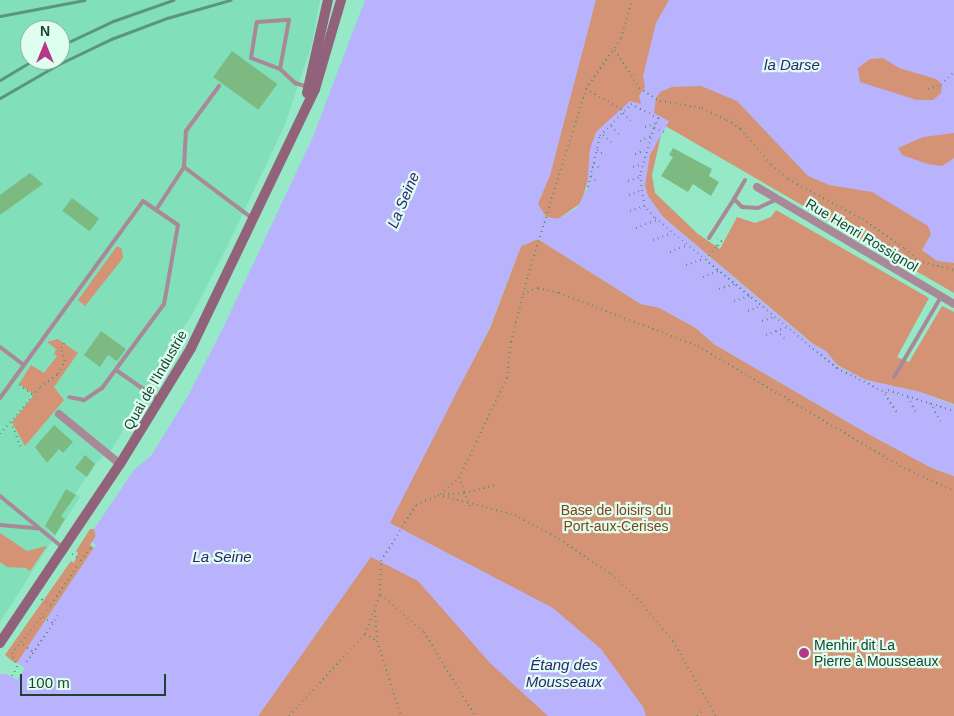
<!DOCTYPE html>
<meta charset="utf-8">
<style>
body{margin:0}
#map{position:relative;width:954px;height:716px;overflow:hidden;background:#95e9c7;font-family:Arial,sans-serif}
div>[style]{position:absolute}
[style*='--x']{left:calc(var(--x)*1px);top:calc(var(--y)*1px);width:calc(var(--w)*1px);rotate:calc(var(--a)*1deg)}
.built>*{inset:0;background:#81dfba}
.green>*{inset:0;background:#d39374}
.water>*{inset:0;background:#b8b3fc}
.building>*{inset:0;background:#7cba82;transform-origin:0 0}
.path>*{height:2px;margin-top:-1px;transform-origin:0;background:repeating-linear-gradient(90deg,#58937b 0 1px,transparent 0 5px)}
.service>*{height:4px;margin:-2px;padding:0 2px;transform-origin:2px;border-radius:2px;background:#a98898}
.minor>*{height:8px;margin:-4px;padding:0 4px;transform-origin:4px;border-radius:4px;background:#a98898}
.secondary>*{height:10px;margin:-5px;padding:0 5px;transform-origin:5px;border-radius:5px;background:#92627b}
.rail>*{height:3px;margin:-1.5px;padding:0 1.5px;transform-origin:1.5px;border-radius:1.5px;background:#5a967e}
.dots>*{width:14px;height:14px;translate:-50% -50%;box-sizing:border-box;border:2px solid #defef0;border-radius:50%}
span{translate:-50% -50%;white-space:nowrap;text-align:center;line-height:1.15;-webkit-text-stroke:4.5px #defef0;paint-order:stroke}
.street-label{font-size:14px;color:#1e4234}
.park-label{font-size:14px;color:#85401a}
.poi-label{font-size:14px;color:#1e4234}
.left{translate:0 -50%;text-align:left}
.water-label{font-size:15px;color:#342274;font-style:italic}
.north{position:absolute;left:20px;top:20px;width:50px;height:50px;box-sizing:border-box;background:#defef0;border:1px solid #91b3a5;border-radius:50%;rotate:0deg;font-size:14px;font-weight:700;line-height:20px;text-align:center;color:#1e4234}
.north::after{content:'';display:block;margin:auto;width:18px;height:22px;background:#b63785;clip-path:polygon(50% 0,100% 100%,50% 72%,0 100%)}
.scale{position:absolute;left:20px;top:674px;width:146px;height:22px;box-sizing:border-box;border:2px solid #1e4234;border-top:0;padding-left:6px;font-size:15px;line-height:18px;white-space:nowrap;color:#1e4234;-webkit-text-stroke:4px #defef0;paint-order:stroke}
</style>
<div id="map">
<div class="built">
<div style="clip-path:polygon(evenodd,0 0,320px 0,312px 44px,284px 127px,226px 249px,195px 309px,112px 449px,97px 462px,75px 494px,80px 497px,0 622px,0 0,30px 30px,60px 30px,60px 60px,30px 60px,30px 30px)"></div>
</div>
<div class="green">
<div style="clip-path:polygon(595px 0,954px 0,954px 293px,662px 124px,589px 177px,581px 203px,558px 219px,546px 217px,537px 204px,550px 175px)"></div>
<div style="clip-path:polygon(656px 132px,661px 135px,652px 175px,655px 193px,698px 234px,720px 249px,737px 217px,755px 223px,771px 217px,776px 210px,929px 298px,897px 357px,909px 362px,942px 306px,954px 312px,954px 404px,920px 392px,866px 380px,839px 366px,663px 217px,644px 191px,645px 164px)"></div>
<div style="clip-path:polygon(538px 239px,641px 304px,659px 307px,696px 328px,714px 344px,865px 432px,930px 467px,954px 476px,954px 716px,258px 716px,370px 557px,490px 328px,521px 246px)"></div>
<div style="clip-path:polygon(117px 246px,122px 249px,123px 258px,85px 306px,78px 300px)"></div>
<div style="clip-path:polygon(58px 339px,78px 353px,54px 387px,64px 400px,25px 446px,12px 422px,34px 395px,19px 384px,31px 365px,44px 373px,57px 356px,54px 354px,56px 349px,47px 342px)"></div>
<div style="clip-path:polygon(90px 529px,94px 529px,96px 536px,90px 545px,94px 548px,17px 663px,12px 661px,5px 655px,71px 561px,74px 563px,78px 553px,76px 551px)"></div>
<div style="clip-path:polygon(0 533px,27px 551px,47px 546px,30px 571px,26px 568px,7px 567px,0 562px)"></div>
</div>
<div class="water">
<div style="clip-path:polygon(evenodd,365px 0,596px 0,550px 175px,538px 204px,546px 217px,558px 219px,577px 208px,587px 189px,590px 149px,596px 132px,630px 101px,641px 104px,639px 96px,645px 87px,643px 76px,656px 23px,669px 0,954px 0,954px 133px,923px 137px,898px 148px,902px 155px,928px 164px,942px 166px,954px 158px,954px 263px,937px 261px,922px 250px,931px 234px,928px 226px,872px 192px,829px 185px,808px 176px,737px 101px,701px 86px,672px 87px,660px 92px,656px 98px,654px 113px,669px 121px,650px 155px,645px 185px,648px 196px,663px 217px,810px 342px,826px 351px,838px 366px,866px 380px,920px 392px,954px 405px,954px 476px,930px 467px,865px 432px,714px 344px,696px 328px,659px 308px,641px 304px,538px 239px,521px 246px,490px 327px,390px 523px,553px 608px,601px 649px,643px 707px,646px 716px,548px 716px,490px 663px,418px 581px,371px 557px,258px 716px,0 716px,0 674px,7px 674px,17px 680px,25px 668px,17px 663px,96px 545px,92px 542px,96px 536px,94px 529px,134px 470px,151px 456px,188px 396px,223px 328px,312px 139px,365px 0,883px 58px,899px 68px,936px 79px,942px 84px,941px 93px,933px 100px,917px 100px,860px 82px,858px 68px,870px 59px,883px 58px)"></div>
</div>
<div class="building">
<div style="left:232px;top:51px;width:56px;height:32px;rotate:36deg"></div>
<div style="clip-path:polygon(673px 148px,712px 169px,709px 176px,719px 182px,711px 196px,693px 184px,688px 192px,661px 176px,673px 157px,669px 155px)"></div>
<div style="clip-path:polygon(30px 173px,43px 184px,0 215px,0 195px)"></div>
<div style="left:72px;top:198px;width:34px;height:16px;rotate:37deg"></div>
<div style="clip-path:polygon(101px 331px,126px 349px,117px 361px,108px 355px,100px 367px,84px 355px)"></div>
<div style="clip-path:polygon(54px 425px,73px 442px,63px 453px,59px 449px,47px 463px,35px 447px)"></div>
<div style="clip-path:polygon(85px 455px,95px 464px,87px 477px,75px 468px)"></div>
<div style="clip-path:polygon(66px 489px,76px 495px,61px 516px,65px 519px,55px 535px,45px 526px)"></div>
</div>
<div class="path">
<div style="--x:615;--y:50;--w:45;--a:57.7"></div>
<div style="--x:639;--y:88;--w:25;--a:32"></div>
<div style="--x:660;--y:101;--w:43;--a:9.5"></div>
<div style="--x:702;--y:108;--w:28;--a:26"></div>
<div style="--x:727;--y:120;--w:17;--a:33"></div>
<div style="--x:741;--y:129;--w:47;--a:50.2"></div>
<div style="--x:771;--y:165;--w:22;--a:39"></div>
<div style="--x:788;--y:179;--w:84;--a:28.4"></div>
<div style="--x:862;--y:219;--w:52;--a:34"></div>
<div style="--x:905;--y:248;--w:18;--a:45"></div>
<div style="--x:918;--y:261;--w:11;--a:117"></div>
<div style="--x:586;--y:89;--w:45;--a:29.4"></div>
<div style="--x:928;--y:89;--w:14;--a:-17"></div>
<div style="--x:941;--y:85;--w:18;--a:-45"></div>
<div style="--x:623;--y:113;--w:13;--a:45"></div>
<div style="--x:611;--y:126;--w:13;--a:45"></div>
<div style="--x:645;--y:127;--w:13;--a:-18"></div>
<div style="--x:654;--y:128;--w:49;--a:106.6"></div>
<div style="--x:640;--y:175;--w:30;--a:82"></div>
<div style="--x:644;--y:205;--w:17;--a:50"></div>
<div style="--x:655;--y:218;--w:236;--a:39.5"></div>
<div style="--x:837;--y:368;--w:55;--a:27"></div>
<div style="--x:886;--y:393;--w:4;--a:-56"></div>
<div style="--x:888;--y:390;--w:69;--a:17.7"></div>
<div style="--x:603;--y:135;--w:12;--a:42"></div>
<div style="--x:640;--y:141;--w:12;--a:-24"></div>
<div style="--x:597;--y:150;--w:10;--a:37"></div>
<div style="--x:635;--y:154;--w:10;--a:-17"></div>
<div style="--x:594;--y:163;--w:10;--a:45"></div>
<div style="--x:633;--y:167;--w:9;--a:-18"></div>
<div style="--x:591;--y:176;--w:10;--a:45"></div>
<div style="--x:628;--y:181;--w:13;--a:-18"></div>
<div style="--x:588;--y:187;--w:52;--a:-76.8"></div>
<div style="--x:600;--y:136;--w:45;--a:-45.9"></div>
<div style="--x:631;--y:104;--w:31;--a:27"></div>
<div style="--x:659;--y:118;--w:11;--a:117"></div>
<div style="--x:654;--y:128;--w:12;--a:20"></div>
<div style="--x:629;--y:195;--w:12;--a:-20"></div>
<div style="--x:630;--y:211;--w:16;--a:-18"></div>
<div style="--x:636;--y:228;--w:22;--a:-21"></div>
<div style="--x:653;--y:240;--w:20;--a:-20"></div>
<div style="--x:718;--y:246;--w:6;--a:-51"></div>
<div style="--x:722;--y:241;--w:5;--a:-143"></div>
<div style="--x:670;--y:252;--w:19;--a:-21"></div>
<div style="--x:706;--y:260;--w:18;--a:-52"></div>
<div style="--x:717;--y:246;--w:4;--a:-135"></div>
<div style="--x:918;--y:261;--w:37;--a:14"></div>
<div style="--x:686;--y:265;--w:18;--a:-19"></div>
<div style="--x:703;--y:277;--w:17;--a:-21"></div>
<div style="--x:719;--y:289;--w:17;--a:-17"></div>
<div style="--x:523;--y:294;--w:16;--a:-22"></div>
<div style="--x:538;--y:288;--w:22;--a:13"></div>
<div style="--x:559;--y:293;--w:149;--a:20.9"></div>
<div style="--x:698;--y:346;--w:235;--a:30.7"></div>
<div style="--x:900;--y:466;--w:60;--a:24.8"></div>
<div style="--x:734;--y:301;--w:16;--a:-18"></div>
<div style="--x:748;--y:311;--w:15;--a:-20"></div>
<div style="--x:762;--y:321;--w:13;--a:-18"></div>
<div style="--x:776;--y:331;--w:11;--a:41"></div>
<div style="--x:766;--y:335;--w:22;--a:-21"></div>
<div style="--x:19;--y:385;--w:17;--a:36"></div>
<div style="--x:885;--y:394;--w:22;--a:58"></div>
<div style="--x:908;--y:397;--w:18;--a:63"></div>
<div style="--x:930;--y:403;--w:21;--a:61"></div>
<div style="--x:11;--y:422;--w:30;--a:69"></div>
<div style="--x:0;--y:434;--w:62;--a:-49.6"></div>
<div style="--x:40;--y:387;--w:22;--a:-36"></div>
<div style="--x:58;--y:374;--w:15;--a:-62"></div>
<div style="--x:65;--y:361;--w:14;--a:-107"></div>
<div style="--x:61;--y:348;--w:6;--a:-59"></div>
<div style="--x:440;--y:494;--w:25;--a:-40"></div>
<div style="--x:438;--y:495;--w:80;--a:14.6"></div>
<div style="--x:515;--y:515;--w:50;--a:28.6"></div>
<div style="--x:559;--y:539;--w:63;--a:33.9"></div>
<div style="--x:611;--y:574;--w:35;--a:43"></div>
<div style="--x:637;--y:598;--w:56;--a:50.1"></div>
<div style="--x:673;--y:641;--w:86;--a:60.2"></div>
<div style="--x:470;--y:506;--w:30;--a:-111"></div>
<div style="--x:459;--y:478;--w:111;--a:-64.4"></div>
<div style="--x:507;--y:378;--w:36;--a:-84"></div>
<div style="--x:511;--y:342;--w:69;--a:-75.8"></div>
<div style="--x:528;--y:275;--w:195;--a:-72.7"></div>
<div style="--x:586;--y:89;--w:62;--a:-55.5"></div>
<div style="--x:621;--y:38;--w:40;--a:-74"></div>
<div style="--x:72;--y:554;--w:11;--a:38"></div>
<div style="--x:81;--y:561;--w:19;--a:-54"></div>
<div style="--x:381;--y:595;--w:57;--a:40.7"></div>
<div style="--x:424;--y:632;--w:98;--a:58.7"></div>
<div style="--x:51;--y:605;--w:47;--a:-56.3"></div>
<div style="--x:375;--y:611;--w:30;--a:86"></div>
<div style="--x:43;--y:617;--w:12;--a:31"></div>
<div style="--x:365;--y:634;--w:14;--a:30"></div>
<div style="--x:377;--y:641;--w:79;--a:72.3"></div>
<div style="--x:23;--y:645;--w:12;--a:35"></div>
<div style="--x:27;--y:662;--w:58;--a:-56.3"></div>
<div style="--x:12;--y:676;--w:10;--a:-61"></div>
<div style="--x:17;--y:667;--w:14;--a:-111"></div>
<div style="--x:12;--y:654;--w:63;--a:-51.5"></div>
<div style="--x:51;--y:605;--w:12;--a:-149"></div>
<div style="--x:289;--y:716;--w:112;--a:-47.2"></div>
<div style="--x:365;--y:634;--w:42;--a:-69"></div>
<div style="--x:380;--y:595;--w:34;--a:-88"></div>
<div style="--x:381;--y:561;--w:66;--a:-58"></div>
<div style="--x:416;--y:505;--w:24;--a:-24"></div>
<div style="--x:438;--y:495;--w:26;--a:-4"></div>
<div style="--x:464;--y:493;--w:34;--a:-14"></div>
<div style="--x:697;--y:716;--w:6;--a:-45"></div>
</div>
<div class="service">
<div style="--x:280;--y:69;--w:31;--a:-159"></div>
<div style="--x:251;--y:58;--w:36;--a:-81"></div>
<div style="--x:257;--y:22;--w:32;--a:-4"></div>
<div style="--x:289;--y:20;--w:50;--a:100.4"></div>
<div style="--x:280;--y:69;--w:21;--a:43"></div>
<div style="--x:295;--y:83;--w:14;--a:17"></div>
<div style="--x:184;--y:167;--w:85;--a:36.9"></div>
<div style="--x:745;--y:180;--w:22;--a:120"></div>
<div style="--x:734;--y:199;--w:11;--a:45"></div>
<div style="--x:742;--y:207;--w:16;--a:4"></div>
<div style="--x:758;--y:208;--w:21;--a:-25"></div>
<div style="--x:156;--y:210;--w:51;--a:-56.9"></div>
<div style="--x:184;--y:167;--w:36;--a:-87"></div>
<div style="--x:186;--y:131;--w:56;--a:-53.7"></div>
<div style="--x:709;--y:238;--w:46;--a:-57.3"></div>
<div style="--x:0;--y:347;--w:30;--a:37"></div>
<div style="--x:116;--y:370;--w:52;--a:34.9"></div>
<div style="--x:894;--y:377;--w:93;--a:-59.6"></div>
<div style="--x:0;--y:398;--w:243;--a:-54"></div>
<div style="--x:143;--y:201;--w:42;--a:34.4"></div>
<div style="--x:178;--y:225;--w:80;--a:100"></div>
<div style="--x:164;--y:304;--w:104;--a:126.4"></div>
<div style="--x:102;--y:388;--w:22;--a:146"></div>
<div style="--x:84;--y:400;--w:15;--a:-169"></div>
<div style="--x:0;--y:496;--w:80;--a:39.4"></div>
<div style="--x:0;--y:525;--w:37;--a:5"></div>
</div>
<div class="minor">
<div style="--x:757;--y:187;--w:229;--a:30.7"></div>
<div style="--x:59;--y:414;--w:79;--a:39.3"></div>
</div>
<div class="secondary">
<div style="--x:307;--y:93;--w:95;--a:-77.3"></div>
<div style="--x:0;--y:643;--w:216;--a:-56.2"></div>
<div style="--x:120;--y:464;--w:136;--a:-58.5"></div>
<div style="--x:191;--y:348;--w:287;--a:-64.4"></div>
<div style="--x:315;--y:89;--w:93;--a:-73.7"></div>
</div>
<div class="rail">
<div style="--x:0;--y:16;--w:86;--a:-10.7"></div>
<div style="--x:60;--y:46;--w:59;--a:-25.3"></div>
<div style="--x:113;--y:21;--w:64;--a:-19.3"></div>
<div style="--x:0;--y:80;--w:39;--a:-31"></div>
<div style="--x:0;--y:98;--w:68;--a:-30"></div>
<div style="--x:59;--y:64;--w:58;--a:-25.7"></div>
<div style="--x:111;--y:39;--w:60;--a:-20.6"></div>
<div style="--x:167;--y:18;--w:66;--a:-15.9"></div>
</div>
<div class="dots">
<div style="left:804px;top:653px;background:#b63785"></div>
</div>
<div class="street-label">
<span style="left:862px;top:235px;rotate:31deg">Rue Henri Rossignol</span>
<span style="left:155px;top:380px;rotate:-60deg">Quai de l'Industrie</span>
</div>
<div class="park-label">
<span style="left:616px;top:518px">Base de loisirs du<br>Port-aux-Cerises</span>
</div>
<div class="poi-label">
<span class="left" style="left:814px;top:653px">Menhir dit La<br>Pierre à Mousseaux</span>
</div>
<div class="water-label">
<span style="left:792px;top:65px">la Darse</span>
<span style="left:403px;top:200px;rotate:-67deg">La Seine</span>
<span style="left:222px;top:557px">La Seine</span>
<span style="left:564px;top:673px">Étang des<br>Mousseaux</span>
</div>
<div class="north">N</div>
<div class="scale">100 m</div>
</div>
